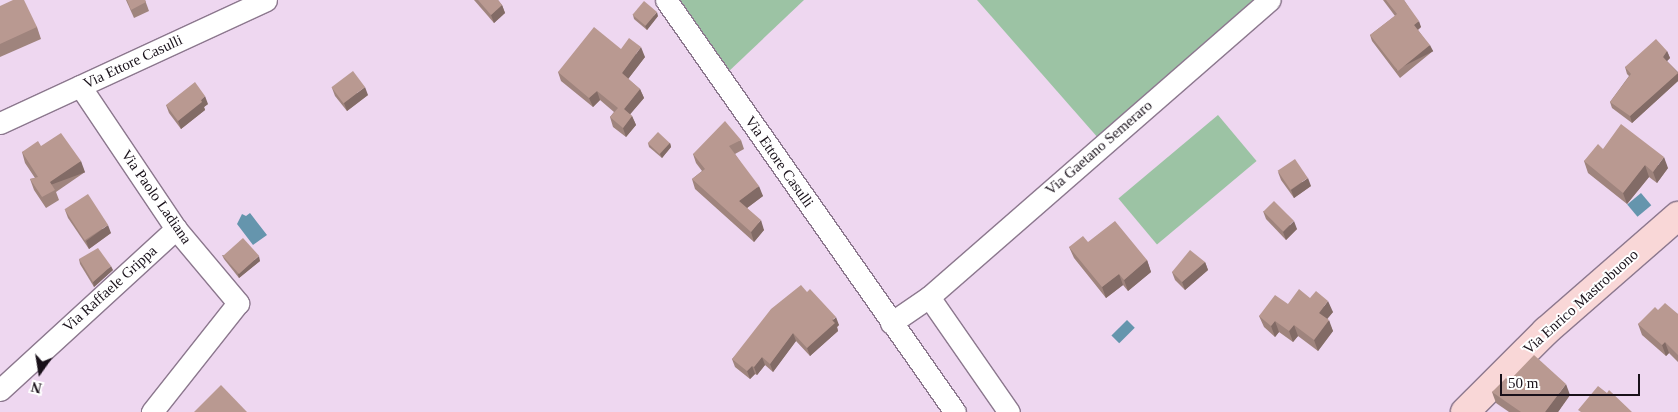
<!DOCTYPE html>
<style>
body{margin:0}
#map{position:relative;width:1678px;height:412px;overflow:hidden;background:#eed7f0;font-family:"Times New Roman",serif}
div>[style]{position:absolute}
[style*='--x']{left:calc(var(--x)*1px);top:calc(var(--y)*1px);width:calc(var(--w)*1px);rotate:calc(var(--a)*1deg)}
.green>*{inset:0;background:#9cc3a4;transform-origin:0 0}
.water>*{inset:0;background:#6595ad;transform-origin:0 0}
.roads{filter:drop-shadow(1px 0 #8c788e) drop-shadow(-1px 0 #8c788e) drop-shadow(0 1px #8c788e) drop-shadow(0 -1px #8c788e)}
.street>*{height:21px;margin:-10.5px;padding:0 10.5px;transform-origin:10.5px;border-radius:10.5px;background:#fff}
.secondary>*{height:28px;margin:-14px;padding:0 14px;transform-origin:14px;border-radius:14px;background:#f9d7d7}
.wall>*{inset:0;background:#9f847d}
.shaded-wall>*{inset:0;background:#826b66;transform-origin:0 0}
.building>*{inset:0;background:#b99991;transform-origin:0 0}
span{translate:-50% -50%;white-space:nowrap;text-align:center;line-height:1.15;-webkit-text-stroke:4px #fff;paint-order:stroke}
.street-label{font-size:15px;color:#19111a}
.north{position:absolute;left:15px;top:347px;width:50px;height:50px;-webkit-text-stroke:4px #fff;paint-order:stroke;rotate:193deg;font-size:14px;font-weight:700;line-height:20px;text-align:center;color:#19111a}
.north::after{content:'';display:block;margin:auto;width:18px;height:22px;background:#19111a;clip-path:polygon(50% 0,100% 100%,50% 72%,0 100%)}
.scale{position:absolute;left:1500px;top:374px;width:140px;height:22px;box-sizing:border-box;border:2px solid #19111a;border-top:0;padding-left:6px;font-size:15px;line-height:18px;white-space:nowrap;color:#19111a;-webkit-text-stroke:4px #fff;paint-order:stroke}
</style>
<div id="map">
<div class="green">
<div style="clip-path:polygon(672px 0,804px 0,727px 73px)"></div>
<div style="clip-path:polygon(977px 0,1256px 0,1099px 139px)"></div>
<div style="left:1218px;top:115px;width:60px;height:130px;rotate:50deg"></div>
</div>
<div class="water">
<div style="left:1641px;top:193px;width:16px;height:18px;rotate:50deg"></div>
<div style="clip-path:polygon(250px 213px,267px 235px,253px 245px,237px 224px,242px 214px,246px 216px)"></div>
<div style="left:1127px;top:320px;width:11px;height:22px;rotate:45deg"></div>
</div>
<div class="roads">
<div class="street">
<div style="--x:666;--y:0;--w:503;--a:54.95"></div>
<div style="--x:80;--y:86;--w:172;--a:56.1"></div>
<div style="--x:176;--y:229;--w:97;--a:50"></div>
<div style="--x:238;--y:303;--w:139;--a:128.3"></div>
<div style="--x:0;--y:123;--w:293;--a:-24.8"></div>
<div style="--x:929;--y:297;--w:452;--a:-41.1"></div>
<div style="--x:891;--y:323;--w:46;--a:-34.4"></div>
<div style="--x:929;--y:297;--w:140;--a:55.2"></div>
<div style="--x:0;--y:390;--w:239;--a:-42.5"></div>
</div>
<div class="secondary">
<div style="--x:1465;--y:412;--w:115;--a:-45"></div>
<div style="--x:1546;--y:331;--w:175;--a:-41.1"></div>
</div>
</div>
<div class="wall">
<div style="clip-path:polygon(126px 0,145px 0,149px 11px,134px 18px)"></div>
<div style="clip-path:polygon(474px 0,498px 0,502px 5px,505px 13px,494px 23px)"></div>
<div style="clip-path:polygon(1383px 0,1404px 0,1421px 27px,1418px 30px,1433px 51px,1400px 78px,1372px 41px,1370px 35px,1395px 16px)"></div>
<div style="clip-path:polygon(0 6px,37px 27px,41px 39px,0 57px)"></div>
<div style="clip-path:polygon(633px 15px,658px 16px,647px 30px,634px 19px)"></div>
<div style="clip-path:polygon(621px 49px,645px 57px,628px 79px,640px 89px,644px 98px,630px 114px,632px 116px,636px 125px,626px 137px,613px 127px,610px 117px,614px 112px,600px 100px,593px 107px,561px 81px,558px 72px)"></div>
<div style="clip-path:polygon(1667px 51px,1670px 58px,1667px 61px,1678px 72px,1678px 81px,1632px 123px,1612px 108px,1610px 102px,1629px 76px,1627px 74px,1625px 67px)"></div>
<div style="clip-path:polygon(332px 88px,368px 95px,347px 111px,335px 96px)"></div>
<div style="clip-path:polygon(208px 104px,204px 107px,205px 110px,181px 129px,169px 113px,166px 105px)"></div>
<div style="clip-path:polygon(741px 140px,744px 149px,735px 154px,763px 196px,747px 208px,764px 230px,754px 242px,695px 189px,692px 179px,702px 171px,696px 163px,693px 154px)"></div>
<div style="clip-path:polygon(648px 143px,670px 143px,671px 147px,662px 158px,649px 147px)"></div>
<div style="clip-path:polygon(41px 146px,85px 172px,56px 192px,59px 200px,46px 208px,34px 190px,30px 179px,35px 178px,25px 163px,22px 152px)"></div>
<div style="clip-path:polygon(1603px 149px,1668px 168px,1657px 183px,1649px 177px,1627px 204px,1588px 173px,1584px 161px)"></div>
<div style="clip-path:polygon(1278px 172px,1311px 186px,1294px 198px,1281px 180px)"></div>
<div style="clip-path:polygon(65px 210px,111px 233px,89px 249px,68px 218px)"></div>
<div style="clip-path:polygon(1263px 211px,1297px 229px,1286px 240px,1266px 219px)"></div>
<div style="clip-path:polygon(1088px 242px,1147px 260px,1151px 272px,1128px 291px,1123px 285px,1106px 298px,1074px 258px,1069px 247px)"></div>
<div style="clip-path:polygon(222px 255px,260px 261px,239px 278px,224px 259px)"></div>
<div style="clip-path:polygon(79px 259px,113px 270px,94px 287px,80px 264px)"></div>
<div style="clip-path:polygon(1205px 262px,1208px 270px,1185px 290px,1175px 280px,1172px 272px)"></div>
<div style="clip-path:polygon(807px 292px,839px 325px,837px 327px,838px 331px,810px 356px,796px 341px,773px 372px,765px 365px,757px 375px,755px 374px,750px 379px,735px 367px,732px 359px)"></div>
<div style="clip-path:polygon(1310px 298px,1333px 312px,1327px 319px,1333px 331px,1318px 351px,1298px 336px,1293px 342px,1279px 332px,1275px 337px,1264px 327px,1259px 316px,1288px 304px)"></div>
<div style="clip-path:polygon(1658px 310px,1678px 314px,1678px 362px,1669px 353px,1666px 356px,1642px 335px,1638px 324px)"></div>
<div style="clip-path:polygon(1509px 381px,1570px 395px,1558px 412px,1509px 412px,1496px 403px,1492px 392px)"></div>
</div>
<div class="shaded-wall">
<div style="clip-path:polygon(502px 5px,505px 13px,494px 23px,491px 15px)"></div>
<div style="clip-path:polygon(657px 12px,658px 16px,647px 30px,645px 26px)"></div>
<div style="clip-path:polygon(1419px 21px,1421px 27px,1416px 31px,1414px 25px)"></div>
<div style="left:1430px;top:45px;width:7px;height:41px;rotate:63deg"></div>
<div style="clip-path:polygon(641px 47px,645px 57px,625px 83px,622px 73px)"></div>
<div style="clip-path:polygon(1667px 51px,1670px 58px,1665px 63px,1663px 57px)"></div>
<div style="clip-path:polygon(1678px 73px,1678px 81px,1632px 123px,1630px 116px)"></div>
<div style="clip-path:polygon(365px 87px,368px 95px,347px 111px,344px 103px)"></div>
<div style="clip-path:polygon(640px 89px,644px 98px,627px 118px,624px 109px)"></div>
<div style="clip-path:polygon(597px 91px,600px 100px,593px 107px,589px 98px)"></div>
<div style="clip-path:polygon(205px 96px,208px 104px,204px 107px,205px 110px,181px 129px,178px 121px)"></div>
<div style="clip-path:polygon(632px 116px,636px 125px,626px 137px,623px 128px)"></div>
<div style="clip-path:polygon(670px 143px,671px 147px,662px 158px,660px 154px)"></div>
<div style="clip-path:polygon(1664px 157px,1668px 168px,1657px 183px,1653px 172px)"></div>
<div style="left:81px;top:161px;width:12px;height:37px;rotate:70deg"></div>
<div style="clip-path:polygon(1645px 165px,1649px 177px,1627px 204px,1623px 193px)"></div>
<div style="clip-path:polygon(1308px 178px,1311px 186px,1294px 198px,1291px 190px)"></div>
<div style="clip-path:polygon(759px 186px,763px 196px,743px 211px,739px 201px)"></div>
<div style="clip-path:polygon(761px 220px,764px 230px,754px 242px,751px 232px)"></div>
<div style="clip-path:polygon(1294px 221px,1297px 229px,1286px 240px,1283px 232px)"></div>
<div style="clip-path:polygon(108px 225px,111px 233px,89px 249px,86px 241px)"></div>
<div style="clip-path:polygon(259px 256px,260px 261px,239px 278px,238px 274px)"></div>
<div style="clip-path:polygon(1147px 260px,1151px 272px,1128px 291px,1124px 280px)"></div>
<div style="clip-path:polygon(1205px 262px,1208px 270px,1185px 290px,1182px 282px)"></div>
<div style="clip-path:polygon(111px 266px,113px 270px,94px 287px,93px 282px)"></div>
<div style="clip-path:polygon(1119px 274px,1123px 285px,1106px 298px,1102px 287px)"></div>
<div style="clip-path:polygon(1328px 301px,1333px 312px,1323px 324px,1319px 313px)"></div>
<div style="clip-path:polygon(836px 317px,839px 325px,837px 327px,838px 331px,810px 356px,807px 348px)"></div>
<div style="clip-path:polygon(1329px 320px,1333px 331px,1318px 351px,1314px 340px)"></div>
<div style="clip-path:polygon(1275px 321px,1279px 332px,1275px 337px,1271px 326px)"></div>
<div style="clip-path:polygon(1294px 325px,1298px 336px,1293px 342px,1289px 331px)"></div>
<div style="clip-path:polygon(793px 333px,796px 341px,773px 372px,770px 364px)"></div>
<div style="clip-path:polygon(1665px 342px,1669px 353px,1666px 356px,1662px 345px)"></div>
<div style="clip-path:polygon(762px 357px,765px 365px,757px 375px,754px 367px)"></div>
<div style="clip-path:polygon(752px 366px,755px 374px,750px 379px,747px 371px)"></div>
<div style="clip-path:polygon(1566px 384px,1570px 395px,1558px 412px,1545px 412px)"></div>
</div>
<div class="building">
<div style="clip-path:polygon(13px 0,24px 0,37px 27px,0 44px,0 6px)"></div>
<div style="clip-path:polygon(127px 0,145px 0,146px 2px,131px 10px)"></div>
<div style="clip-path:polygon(478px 0,498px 0,502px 5px,491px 15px)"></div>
<div style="clip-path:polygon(1386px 0,1404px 0,1419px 21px,1414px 25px,1430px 45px,1398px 71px,1370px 35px,1397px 14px)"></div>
<div style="left:644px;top:1px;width:17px;height:18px;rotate:40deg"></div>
<div style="clip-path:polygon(594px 27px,621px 49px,629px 38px,641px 47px,622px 73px,640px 89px,624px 109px,632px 116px,623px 128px,610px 117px,618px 108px,597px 91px,589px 98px,558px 72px)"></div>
<div style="clip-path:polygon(1656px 39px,1667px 51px,1663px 57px,1678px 73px,1630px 116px,1610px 102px,1631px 74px,1625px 67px)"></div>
<div style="left:353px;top:71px;width:20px;height:27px;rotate:53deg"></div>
<div style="clip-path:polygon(195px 82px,205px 96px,201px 100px,202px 102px,178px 121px,166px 105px)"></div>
<div style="clip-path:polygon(725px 121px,741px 140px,729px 146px,759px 186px,739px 201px,761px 220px,751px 232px,692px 179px,705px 169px,693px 154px)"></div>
<div style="clip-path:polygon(1621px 124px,1664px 157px,1653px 172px,1645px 165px,1623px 193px,1584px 161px,1598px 144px,1603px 149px)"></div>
<div style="left:658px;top:132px;width:16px;height:15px;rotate:43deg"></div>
<div style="clip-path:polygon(61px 133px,81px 161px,50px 182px,55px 190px,42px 197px,30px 179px,38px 177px,22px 152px,38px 141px,41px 146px)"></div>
<div style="left:1295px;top:159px;width:23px;height:21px;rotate:56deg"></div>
<div style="left:88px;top:194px;width:37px;height:28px;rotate:57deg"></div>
<div style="left:1274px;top:201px;width:28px;height:15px;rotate:45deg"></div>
<div style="clip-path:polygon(1115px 221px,1147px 260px,1124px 280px,1119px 274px,1102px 287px,1069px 247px,1083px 236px,1088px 242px)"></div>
<div style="left:243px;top:238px;width:24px;height:27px;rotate:48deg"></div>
<div style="clip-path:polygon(98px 248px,111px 266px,93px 282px,79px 259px)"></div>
<div style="clip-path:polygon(1190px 250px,1205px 262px,1182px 282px,1172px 272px)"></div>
<div style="clip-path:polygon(801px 285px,807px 292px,810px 289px,836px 317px,832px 320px,835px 323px,807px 348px,793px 333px,770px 364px,762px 357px,754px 367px,752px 366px,747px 371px,732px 359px,771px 309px)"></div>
<div style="clip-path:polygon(1299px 289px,1310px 298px,1316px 291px,1328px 301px,1319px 313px,1329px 320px,1314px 340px,1294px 325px,1289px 331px,1275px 321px,1271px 326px,1259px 316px,1275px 295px,1288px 304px)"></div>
<div style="clip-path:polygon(1665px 303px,1678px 314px,1678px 355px,1665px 342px,1662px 345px,1638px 324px,1655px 307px,1658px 310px)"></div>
<div style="clip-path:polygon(1534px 355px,1566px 384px,1545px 412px,1521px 412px,1492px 392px,1506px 378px,1509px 381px)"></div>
<div style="clip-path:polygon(221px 385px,247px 412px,194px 412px)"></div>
<div style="clip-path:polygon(1598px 386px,1607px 393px,1609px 390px,1632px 412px,1581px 412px,1578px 410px)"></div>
</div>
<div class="street-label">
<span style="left:133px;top:62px;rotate:-25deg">Via Ettore Casulli</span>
<span style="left:1099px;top:148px;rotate:-41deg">Via Gaetano Semeraro</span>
<span style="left:779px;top:162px;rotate:55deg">Via Ettore Casulli</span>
<span style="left:156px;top:197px;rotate:55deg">Via Paolo Ladiana</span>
<span style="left:110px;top:289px;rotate:-42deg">Via Raffaele Grippa</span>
<span style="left:1581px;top:302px;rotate:-42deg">Via Enrico Mastrobuono</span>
</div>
<div class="north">N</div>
<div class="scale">50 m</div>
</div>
